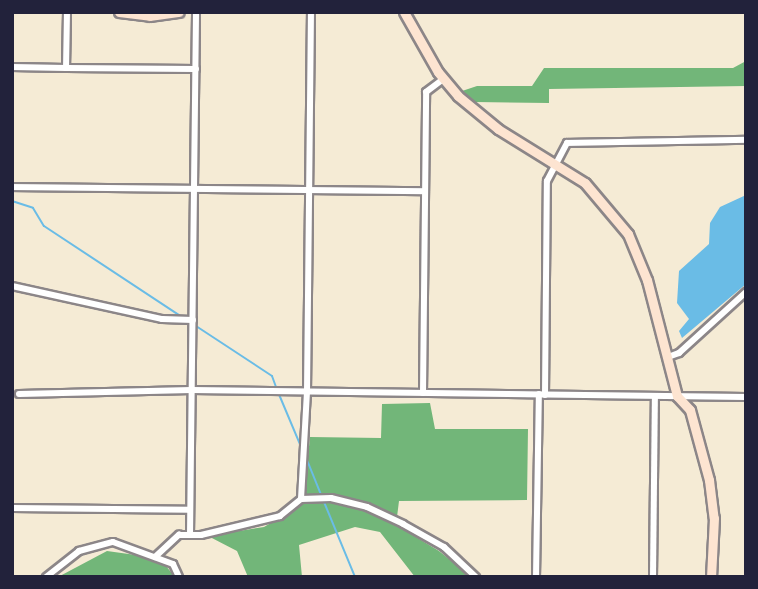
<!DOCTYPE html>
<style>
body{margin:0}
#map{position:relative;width:758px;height:589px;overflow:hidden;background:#f5ebd5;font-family:Delius,sans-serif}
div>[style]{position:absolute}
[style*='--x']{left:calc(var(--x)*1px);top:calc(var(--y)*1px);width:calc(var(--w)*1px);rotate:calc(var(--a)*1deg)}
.forest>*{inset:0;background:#72b679}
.water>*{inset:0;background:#6abce6}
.stream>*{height:2px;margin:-1px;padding:0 1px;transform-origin:1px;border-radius:1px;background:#6abce6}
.roads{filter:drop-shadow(2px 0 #8c8688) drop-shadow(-2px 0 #8c8688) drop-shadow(0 2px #8c8688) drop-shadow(0 -2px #8c8688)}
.street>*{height:6px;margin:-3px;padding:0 3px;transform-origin:3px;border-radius:3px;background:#fff}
.secondary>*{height:9px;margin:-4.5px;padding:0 4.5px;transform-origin:4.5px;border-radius:4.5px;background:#fde4d1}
span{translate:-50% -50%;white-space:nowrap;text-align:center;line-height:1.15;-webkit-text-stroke:6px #fdfcf7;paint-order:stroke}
.frame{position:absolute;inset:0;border:14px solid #22223b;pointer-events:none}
</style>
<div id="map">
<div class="forest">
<div style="clip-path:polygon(746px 61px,746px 86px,549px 89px,549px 103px,475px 102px,462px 91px,477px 86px,532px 86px,544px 68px,733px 68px)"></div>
<div style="clip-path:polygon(430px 403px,435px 429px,528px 429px,527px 500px,399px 501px,396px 525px,439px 551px,471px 577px,415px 577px,380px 532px,355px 527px,299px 545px,302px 577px,248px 577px,237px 551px,208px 536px,264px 527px,303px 504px,310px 437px,381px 438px,382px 404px)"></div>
<div style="clip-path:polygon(107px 551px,143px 556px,166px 566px,175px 577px,58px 577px)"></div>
</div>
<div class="water">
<div style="clip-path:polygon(746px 195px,746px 284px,682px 338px,679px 331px,689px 319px,677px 303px,679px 271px,709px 244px,710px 223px,720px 207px)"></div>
</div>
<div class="stream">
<div style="--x:12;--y:201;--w:22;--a:18"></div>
<div style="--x:33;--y:208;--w:21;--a:59"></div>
<div style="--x:44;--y:226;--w:165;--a:33.4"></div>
<div style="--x:196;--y:326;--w:91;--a:33.3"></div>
<div style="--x:272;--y:376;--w:12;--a:70"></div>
<div style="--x:278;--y:392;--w:62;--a:67.2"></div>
<div style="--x:307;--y:460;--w:40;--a:68"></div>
<div style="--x:324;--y:502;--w:81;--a:67.5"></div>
</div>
<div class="roads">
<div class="street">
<div style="--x:67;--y:12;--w:56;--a:91"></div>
<div style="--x:66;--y:68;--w:130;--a:0.4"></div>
<div style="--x:12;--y:67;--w:54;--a:1.1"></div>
<div style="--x:12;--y:187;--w:413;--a:0.6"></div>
<div style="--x:12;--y:286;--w:154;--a:12.4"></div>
<div style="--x:162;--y:319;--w:31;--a:2"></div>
<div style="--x:668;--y:357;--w:12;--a:-20"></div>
<div style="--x:679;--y:353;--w:91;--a:-42.3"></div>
<div style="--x:423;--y:393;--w:301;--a:-89.4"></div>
<div style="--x:426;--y:92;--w:21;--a:-37"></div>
<div style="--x:19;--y:394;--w:173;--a:-1.3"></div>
<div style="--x:192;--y:390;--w:554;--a:0.72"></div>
<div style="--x:545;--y:395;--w:214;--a:-89.5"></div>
<div style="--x:547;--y:181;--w:43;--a:-62.2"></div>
<div style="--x:567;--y:143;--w:179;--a:-1"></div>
<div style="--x:301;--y:499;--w:107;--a:-86.8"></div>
<div style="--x:307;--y:392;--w:380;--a:-89.4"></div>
<div style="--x:12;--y:508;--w:178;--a:0.6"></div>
<div style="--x:190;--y:535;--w:523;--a:-89.34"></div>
<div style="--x:155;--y:557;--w:33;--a:-43"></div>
<div style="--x:179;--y:535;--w:22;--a:0"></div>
<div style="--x:201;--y:535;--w:81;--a:-13.5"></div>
<div style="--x:280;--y:516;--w:27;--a:-39"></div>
<div style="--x:301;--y:499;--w:30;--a:-2"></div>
<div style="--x:331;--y:498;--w:37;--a:14"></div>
<div style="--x:367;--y:507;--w:40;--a:25"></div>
<div style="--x:403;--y:524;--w:47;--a:29.3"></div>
<div style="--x:444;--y:547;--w:44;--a:43.2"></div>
<div style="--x:46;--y:577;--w:42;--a:-38.2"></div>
<div style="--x:79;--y:551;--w:35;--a:-15"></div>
<div style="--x:113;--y:542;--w:64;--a:20.1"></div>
<div style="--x:173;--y:564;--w:14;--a:65"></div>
<div style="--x:536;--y:577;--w:183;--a:-89.1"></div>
<div style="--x:653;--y:577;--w:181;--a:-89.4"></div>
</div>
<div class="secondary">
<div style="--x:119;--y:12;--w:31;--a:7"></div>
<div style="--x:150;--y:16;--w:29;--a:-8"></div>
<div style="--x:404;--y:12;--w:69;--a:60.5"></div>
<div style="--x:438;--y:72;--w:31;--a:50"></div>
<div style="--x:458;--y:96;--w:52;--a:39.5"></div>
<div style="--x:498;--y:129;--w:102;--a:31.8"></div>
<div style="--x:585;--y:183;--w:67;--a:49.9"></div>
<div style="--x:628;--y:234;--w:50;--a:67.6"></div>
<div style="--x:647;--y:280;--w:120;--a:75.5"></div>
<div style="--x:677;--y:396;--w:19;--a:47"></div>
<div style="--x:690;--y:410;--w:73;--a:74.8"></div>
<div style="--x:709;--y:480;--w:38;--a:83"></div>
<div style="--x:714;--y:518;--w:59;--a:92.9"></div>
</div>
</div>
<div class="frame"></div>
</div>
